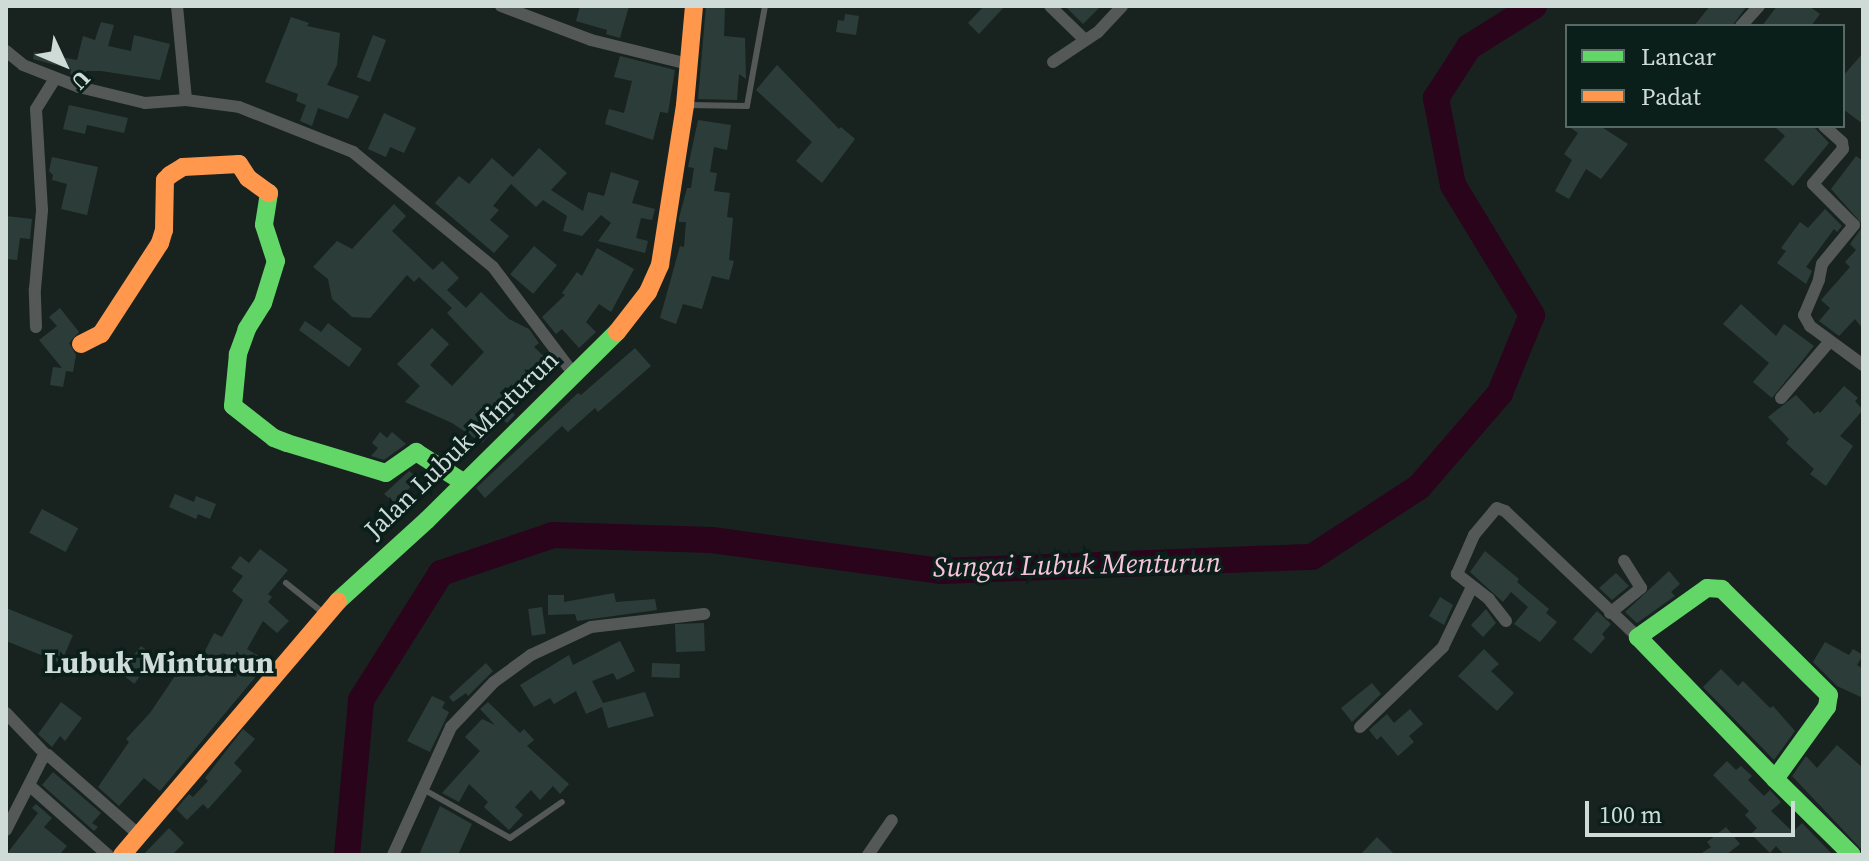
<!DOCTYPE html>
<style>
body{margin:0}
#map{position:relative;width:1869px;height:861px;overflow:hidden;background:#182320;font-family:"Source Serif 4",serif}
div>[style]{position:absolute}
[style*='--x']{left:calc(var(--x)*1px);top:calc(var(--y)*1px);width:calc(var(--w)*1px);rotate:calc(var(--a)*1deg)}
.river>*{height:26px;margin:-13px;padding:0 13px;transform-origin:13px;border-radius:13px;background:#29041b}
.building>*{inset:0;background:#2c3d39;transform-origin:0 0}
.lane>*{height:6px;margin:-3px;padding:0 3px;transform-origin:3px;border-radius:3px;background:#545856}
.street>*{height:12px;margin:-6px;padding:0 6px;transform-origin:6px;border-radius:6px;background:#545856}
.fast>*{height:18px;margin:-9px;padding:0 9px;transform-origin:9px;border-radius:9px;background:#63d668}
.slow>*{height:18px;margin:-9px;padding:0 9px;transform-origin:9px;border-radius:9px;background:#ff974d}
span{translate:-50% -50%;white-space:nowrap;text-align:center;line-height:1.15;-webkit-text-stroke:7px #0a1f19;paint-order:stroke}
.street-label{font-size:26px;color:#cfdbd7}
.water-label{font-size:28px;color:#f7c4dc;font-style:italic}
.quarter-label{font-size:30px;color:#cfdbd7;font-weight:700}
.frame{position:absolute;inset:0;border:8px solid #cfdbd7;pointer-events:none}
.legend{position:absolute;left:1565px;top:24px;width:280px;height:104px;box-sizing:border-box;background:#0a1f19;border:2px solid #596a65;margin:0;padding:10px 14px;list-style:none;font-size:24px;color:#cfdbd7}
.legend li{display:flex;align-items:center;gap:16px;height:40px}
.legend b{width:40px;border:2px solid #596a65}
.north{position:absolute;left:24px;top:24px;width:80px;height:80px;-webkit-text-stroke:6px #0a1f19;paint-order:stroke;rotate:134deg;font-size:22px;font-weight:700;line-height:32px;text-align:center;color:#cfdbd7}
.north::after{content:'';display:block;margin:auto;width:28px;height:36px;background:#cfdbd7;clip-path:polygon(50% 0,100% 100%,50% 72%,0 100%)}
.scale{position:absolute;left:1585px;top:801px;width:210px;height:36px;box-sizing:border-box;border:4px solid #cfdbd7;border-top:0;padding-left:10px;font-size:24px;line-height:28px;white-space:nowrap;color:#cfdbd7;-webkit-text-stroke:6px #0a1f19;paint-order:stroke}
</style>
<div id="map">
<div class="river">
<div style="--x:347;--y:855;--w:156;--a:-84.8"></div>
<div style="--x:361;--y:700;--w:150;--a:-57.8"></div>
<div style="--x:441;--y:573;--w:118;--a:-18.7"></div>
<div style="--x:553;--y:535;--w:159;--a:1.8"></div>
<div style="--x:712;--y:540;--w:232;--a:7.7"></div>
<div style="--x:942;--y:571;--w:370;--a:-2.2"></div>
<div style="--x:1312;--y:557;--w:128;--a:-33.2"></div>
<div style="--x:1419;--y:487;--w:124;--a:-49.2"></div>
<div style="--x:1500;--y:393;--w:84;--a:-67.7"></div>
<div style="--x:1532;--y:315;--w:152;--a:-121.3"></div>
<div style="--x:1453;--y:185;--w:89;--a:-101.1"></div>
<div style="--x:1436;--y:98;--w:61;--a:-57.1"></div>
<div style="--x:1469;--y:47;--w:77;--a:-32.2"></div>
</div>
<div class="building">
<div style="clip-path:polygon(580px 6px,629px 6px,620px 38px,606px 34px,607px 30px,576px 21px)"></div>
<div style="clip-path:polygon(706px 6px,725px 6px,724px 36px,745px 38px,746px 79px,739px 74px,737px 100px,698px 99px)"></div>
<div style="clip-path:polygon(984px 6px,1005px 6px,979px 34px,968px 23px)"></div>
<div style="clip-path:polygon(1065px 6px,1101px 6px,1083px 24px)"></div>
<div style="clip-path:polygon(1710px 6px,1747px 6px,1732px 26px,1694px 26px)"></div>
<div style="clip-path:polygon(1777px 6px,1809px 6px,1820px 14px,1811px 26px,1762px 26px)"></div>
<div style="clip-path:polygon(845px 14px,859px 16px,856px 35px,836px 32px,838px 20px,844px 21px)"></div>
<div style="clip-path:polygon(291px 17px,309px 23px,307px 26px,340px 33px,337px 65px,327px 85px,359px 96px,348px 119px,318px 108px,312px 126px,300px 121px,306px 105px,296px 101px,298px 94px,265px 82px)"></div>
<div style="clip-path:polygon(101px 22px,114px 25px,108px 46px,131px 51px,134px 35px,170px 44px,160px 80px,101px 71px,86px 71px,83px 79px,70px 74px,71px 69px,33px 59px,34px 52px,77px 60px,83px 36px,95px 40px)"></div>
<div style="left:373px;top:35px;width:14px;height:45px;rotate:21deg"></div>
<div style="clip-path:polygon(1863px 53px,1863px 124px,1843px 109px,1843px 76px)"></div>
<div style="clip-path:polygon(620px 56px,675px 70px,668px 113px,660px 112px,653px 140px,605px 124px,609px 109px,624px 113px,632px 81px,614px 77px)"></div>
<div style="clip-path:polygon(777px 65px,839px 129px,841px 127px,855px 139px,822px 183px,796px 161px,812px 142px,756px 90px)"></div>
<div style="clip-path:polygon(69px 105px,128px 118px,124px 133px,87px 125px,85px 134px,63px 129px)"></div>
<div style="clip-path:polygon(384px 113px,416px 128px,404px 153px,390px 147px,386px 157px,368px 149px)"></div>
<div style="clip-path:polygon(698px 120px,731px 125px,727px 150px,714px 147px,710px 172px,717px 173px,714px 191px,730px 193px,727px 217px,733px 218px,729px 260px,734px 261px,729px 280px,712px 276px,702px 309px,683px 304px,676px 324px,660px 318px,680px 246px,684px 247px,686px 222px,679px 222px,679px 218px,687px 188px,691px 188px,694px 168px,688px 167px)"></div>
<div style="clip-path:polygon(1568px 126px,1600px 126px,1628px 144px,1601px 179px,1586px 169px,1569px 199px,1555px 191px,1572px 160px,1564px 154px,1578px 133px)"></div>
<div style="clip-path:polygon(1774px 126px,1813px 126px,1829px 143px,1793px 186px,1764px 160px,1785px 136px)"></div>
<div style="clip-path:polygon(539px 148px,567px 173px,551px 190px,583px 211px,588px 192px,604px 196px,611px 172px,639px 181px,632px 203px,655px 209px,652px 220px,641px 218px,636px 238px,648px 241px,645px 253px,598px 241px,611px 223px,601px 215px,582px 236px,563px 231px,567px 216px,543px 200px,536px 207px,511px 184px,493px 206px,499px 210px,490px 220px,509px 236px,494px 253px,435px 203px,459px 176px,469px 184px,492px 158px,513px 177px)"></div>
<div style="clip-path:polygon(1856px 156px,1863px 161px,1863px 225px,1831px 189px)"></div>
<div style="clip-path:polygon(52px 157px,98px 167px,87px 215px,61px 209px,67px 184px,52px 180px,53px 175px,49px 171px)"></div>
<div style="clip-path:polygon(394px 204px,406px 216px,392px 231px,433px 270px,442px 261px,459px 278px,447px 290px,466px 308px,481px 292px,509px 319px,529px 329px,539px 343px,534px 347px,556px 368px,547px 378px,544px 376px,511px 411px,515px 415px,507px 423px,503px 420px,482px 443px,452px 423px,405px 402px,420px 386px,397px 364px,432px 328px,449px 344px,430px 365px,452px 386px,484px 352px,447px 313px,452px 308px,419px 277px,414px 282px,407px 275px,370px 318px,352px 317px,332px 299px,328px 279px,313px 267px,337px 241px,352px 249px)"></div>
<div style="clip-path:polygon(1825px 209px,1842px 226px,1837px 232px,1834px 229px,1806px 267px,1812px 271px,1806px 284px,1777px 263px,1786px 251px,1781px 248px,1800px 222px,1808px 228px)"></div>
<div style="clip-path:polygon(6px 216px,32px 219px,30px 239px,20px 238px,17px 260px,6px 259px)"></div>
<div style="clip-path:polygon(1863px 226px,1863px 329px,1855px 319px,1839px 336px,1819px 321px,1830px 308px,1821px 300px,1850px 267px,1845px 262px,1856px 250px,1850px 244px)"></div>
<div style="left:534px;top:246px;width:30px;height:37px;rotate:40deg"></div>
<div style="clip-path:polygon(597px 248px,634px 269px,611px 312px,599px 304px,586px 322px,596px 332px,579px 348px,562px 329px,556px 334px,542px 317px,565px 295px,562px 293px,577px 272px,582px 276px)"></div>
<div style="clip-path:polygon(1741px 304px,1776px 336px,1784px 324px,1814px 346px,1772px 398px,1753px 382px,1769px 363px,1723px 324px)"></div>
<div style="clip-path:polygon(60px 308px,79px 332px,69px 343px,76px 355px,73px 372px,66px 371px,63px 387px,50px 385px,53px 367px,62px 368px,39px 340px,57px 326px,49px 317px)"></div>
<div style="clip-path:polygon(305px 321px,321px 332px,328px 323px,362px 349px,349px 367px,299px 330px)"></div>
<div style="clip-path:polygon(635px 348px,651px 366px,598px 412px,595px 408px,568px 432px,562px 426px,485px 498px,476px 488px,578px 393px,581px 395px)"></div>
<div style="clip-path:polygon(1844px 386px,1858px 398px,1855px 401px,1863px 410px,1840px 436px,1853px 446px,1826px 486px,1810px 474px,1814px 469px,1786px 443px,1789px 439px,1768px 417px,1796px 395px,1814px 414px,1818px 411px,1820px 413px)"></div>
<div style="clip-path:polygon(380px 432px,387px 438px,392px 432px,406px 444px,384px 460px,371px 456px,378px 448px,372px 443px)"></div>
<div style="clip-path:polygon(409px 471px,418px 478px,396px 504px,384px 494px)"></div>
<div style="clip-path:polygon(175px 494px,194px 502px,196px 496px,216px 504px,210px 519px,198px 514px,196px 519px,169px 507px)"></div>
<div style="left:42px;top:509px;width:41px;height:27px;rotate:28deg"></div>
<div style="clip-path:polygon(260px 549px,288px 570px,268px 594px,272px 597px,268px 602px,289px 621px,277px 633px,263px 621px,247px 649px,268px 662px,160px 791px,144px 778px,119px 806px,98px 787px,129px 742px,126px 739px,150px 713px,177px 673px,192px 657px,199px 663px,214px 633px,222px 637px,243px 600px,232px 591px,243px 576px,231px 568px,240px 556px,249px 563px)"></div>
<div style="clip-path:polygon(1485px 551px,1519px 579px,1517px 582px,1549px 609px,1546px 613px,1557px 622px,1540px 642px,1514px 624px,1528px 607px,1511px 592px,1503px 602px,1470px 572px)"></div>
<div style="clip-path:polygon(1669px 571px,1680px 584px,1671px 592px,1675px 596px,1637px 623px,1625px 612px)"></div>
<div style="clip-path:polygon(1616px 573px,1629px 586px,1612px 600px,1599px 588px)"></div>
<div style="clip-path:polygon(614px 593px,616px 602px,655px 599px,657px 610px,577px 621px,575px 614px,548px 615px,548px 595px,564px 595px,564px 602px)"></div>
<div style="clip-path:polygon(1440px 597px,1453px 605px,1444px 625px,1429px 616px)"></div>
<div style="left:542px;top:607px;width:27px;height:14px;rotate:82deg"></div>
<div style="clip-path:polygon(6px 608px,73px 635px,61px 663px,6px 641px)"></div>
<div style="clip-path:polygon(1486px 609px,1496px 623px,1483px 637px,1471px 625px)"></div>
<div style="clip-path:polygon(1597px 611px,1611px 624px,1602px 634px,1605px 638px,1591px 654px,1573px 639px)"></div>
<div style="left:704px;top:623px;width:28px;height:29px;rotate:88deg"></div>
<div style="clip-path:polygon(620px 641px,635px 671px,617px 680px,613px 673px,592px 681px,603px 703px,645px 692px,654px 716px,608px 728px,602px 707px,586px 714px,576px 691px,554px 704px,550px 698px,534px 707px,520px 685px,569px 655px,573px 665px)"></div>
<div style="clip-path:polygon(1825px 642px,1849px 655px,1853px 649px,1863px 655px,1857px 665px,1863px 669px,1863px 698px,1837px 686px,1813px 662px)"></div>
<div style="left:141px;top:646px;width:18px;height:34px;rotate:38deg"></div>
<div style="clip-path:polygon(1484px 649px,1499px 664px,1491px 671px,1514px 693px,1497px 711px,1458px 676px)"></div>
<div style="clip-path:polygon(486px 663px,493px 671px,468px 696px,466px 693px,453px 702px,449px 697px)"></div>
<div style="left:652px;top:663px;width:28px;height:14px;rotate:2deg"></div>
<div style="clip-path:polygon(1721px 669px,1738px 686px,1743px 681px,1770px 708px,1773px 706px,1795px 731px,1774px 760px,1703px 687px)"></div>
<div style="clip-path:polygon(1372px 683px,1381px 694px,1352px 722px,1341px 708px)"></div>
<div style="clip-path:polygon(432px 696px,445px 702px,442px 708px,449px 712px,430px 752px,407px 741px)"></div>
<div style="clip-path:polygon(61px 702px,82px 718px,65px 741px,60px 736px,52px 747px,38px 734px)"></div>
<div style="clip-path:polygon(488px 702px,520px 733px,524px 729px,534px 740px,527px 746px,569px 784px,560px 794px,553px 786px,540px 800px,531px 790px,515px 807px,523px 815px,509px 830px,484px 807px,488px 802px,469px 784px,459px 802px,442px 793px,480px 751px,465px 737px,482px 719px,495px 725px,480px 709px)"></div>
<div style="clip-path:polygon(1410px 709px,1423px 724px,1409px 736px,1414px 742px,1398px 756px,1381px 736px,1377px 740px,1369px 730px,1387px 714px,1394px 723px)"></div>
<div style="clip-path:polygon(243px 729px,255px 739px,234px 763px,242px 771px,208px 809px,203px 804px,187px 820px,176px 809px,189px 794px,193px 797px,208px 781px,205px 778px)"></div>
<div style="clip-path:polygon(1837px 745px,1863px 768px,1863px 851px,1792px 776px,1806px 756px,1817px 768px)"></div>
<div style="clip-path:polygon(1727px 761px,1736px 770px,1741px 766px,1752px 776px,1748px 780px,1764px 796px,1770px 790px,1781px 802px,1771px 811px,1793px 832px,1802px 823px,1833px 855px,1784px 855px,1776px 846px,1770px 853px,1751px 834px,1757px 828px,1745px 815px,1749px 811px,1713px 775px)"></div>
<div style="clip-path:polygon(53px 772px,101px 813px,92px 823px,98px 827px,94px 831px,42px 785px)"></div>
<div style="clip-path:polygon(36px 804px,52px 818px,44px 827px,67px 846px,59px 855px,6px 855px,38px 813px,32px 808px)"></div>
<div style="clip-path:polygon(440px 806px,472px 824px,458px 855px,419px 855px)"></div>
<div style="clip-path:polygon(1726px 827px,1740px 844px,1726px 855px,1699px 855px,1711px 847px,1707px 842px)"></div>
<div style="clip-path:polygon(169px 828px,184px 843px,172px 855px,143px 855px)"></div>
<div style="clip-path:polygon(1377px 837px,1395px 855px,1360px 855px)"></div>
</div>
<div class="lane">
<div style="--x:689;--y:105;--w:58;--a:1"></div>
<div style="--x:747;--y:106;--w:102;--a:-79.8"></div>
<div style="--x:286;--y:583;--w:45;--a:38.7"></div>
<div style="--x:421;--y:788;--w:102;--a:29.3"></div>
<div style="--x:510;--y:838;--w:63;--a:-34.7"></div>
</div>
<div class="street">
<div style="--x:177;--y:6;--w:94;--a:84.5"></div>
<div style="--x:501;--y:6;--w:96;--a:20.7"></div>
<div style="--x:591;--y:40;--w:100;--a:13.9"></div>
<div style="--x:1050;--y:6;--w:49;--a:44.2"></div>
<div style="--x:1741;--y:26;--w:27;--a:-48"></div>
<div style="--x:6;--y:51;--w:22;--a:39"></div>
<div style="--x:23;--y:65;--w:60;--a:21.4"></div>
<div style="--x:79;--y:87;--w:68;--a:13.6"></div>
<div style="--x:145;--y:103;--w:41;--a:-4.2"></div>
<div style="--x:186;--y:100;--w:53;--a:7.5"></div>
<div style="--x:239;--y:107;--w:123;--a:21.5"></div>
<div style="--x:353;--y:152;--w:181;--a:39.4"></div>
<div style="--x:493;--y:267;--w:133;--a:53"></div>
<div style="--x:1053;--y:62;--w:54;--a:-33.7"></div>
<div style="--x:1098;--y:32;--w:35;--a:-47"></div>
<div style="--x:1824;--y:126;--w:24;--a:42"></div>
<div style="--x:1842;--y:142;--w:7;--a:82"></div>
<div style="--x:1843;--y:149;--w:46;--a:130.6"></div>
<div style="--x:1813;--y:184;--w:58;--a:45"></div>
<div style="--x:1854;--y:225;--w:50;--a:129.4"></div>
<div style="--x:1822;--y:264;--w:16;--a:101"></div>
<div style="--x:1819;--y:280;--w:38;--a:113"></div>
<div style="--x:1804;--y:315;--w:13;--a:61"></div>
<div style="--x:1810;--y:326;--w:66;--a:36.3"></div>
<div style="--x:36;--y:327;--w:38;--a:-92"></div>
<div style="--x:35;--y:289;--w:79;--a:-84.9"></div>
<div style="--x:42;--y:210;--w:101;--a:-93.4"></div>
<div style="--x:36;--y:109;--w:36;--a:-58"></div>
<div style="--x:1781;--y:398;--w:75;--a:-49.3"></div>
<div style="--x:1610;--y:613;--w:40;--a:-39"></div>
<div style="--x:1641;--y:588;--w:32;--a:-122"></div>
<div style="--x:1506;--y:621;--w:28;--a:-128"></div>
<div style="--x:1489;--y:599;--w:41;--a:-142"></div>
<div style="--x:1457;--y:574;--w:43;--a:-66.4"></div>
<div style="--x:1474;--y:535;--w:35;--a:-50"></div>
<div style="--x:1497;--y:508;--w:9;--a:21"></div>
<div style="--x:1505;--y:511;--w:183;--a:43.5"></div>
<div style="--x:6;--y:713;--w:59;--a:46.4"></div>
<div style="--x:1360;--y:727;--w:115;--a:-43.9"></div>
<div style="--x:1443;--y:647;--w:67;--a:-64.2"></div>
<div style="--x:30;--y:786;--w:104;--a:41.5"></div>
<div style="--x:6;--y:830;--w:80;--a:-63.1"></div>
<div style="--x:42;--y:759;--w:7;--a:-34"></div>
<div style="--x:48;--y:755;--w:121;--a:41.3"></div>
<div style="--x:393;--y:855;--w:141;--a:-65.6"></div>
<div style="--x:451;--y:727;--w:62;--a:-46.3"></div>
<div style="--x:494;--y:682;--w:46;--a:-36.1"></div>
<div style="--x:531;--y:655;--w:66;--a:-25"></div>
<div style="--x:591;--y:627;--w:114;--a:-6.6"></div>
<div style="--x:868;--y:855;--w:42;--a:-55.6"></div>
</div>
<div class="fast">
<div style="--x:269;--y:193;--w:32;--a:99"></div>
<div style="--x:264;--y:225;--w:38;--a:72"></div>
<div style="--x:276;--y:261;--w:44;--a:107.2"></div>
<div style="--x:263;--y:303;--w:31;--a:122"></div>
<div style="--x:247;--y:329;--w:27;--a:110"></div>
<div style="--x:238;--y:354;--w:52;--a:95.5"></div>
<div style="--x:233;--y:406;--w:52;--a:38"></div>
<div style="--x:274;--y:438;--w:14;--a:21"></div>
<div style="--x:287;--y:443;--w:103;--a:16.9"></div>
<div style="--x:386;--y:473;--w:37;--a:-35"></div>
<div style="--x:416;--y:452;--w:56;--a:32.6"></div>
<div style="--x:338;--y:601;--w:120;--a:-42.3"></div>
<div style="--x:427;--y:520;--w:267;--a:-44.7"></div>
<div style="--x:1775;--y:779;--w:89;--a:-54.2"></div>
<div style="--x:1827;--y:707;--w:12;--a:-81"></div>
<div style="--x:1829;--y:695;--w:151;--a:-135.3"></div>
<div style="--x:1722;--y:589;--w:15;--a:-176"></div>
<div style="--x:1707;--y:588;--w:85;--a:144.6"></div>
<div style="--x:1638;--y:637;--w:197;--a:46"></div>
<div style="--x:1775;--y:779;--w:108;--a:44.6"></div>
</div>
<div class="slow">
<div style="--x:617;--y:332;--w:51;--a:-52.2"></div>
<div style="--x:648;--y:292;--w:30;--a:-66"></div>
<div style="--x:660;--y:265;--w:162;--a:-81.1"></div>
<div style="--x:685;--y:105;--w:99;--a:-84.8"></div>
<div style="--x:81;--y:344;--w:22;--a:-27"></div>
<div style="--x:101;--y:334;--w:108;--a:-57"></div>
<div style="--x:160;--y:243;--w:14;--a:-73"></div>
<div style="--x:164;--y:230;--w:50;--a:-88.9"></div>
<div style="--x:165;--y:180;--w:7;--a:-45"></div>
<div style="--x:170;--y:175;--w:15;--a:-32"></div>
<div style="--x:183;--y:167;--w:56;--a:-3.1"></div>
<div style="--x:239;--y:164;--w:17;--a:57"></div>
<div style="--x:248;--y:178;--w:26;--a:36"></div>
<div style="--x:122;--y:855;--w:333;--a:-49.6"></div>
</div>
<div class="street-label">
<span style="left:462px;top:445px;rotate:-44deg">Jalan Lubuk Minturun</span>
</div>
<div class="water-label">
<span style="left:1077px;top:564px;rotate:-1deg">Sungai Lubuk Menturun</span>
</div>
<div class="quarter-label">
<span style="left:159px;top:663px">Lubuk Minturun</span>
</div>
<div class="frame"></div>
<ul class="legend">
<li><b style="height:10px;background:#63d668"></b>Lancar</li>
<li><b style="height:10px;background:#ff974d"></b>Padat</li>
</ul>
<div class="north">U</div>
<div class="scale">100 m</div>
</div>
